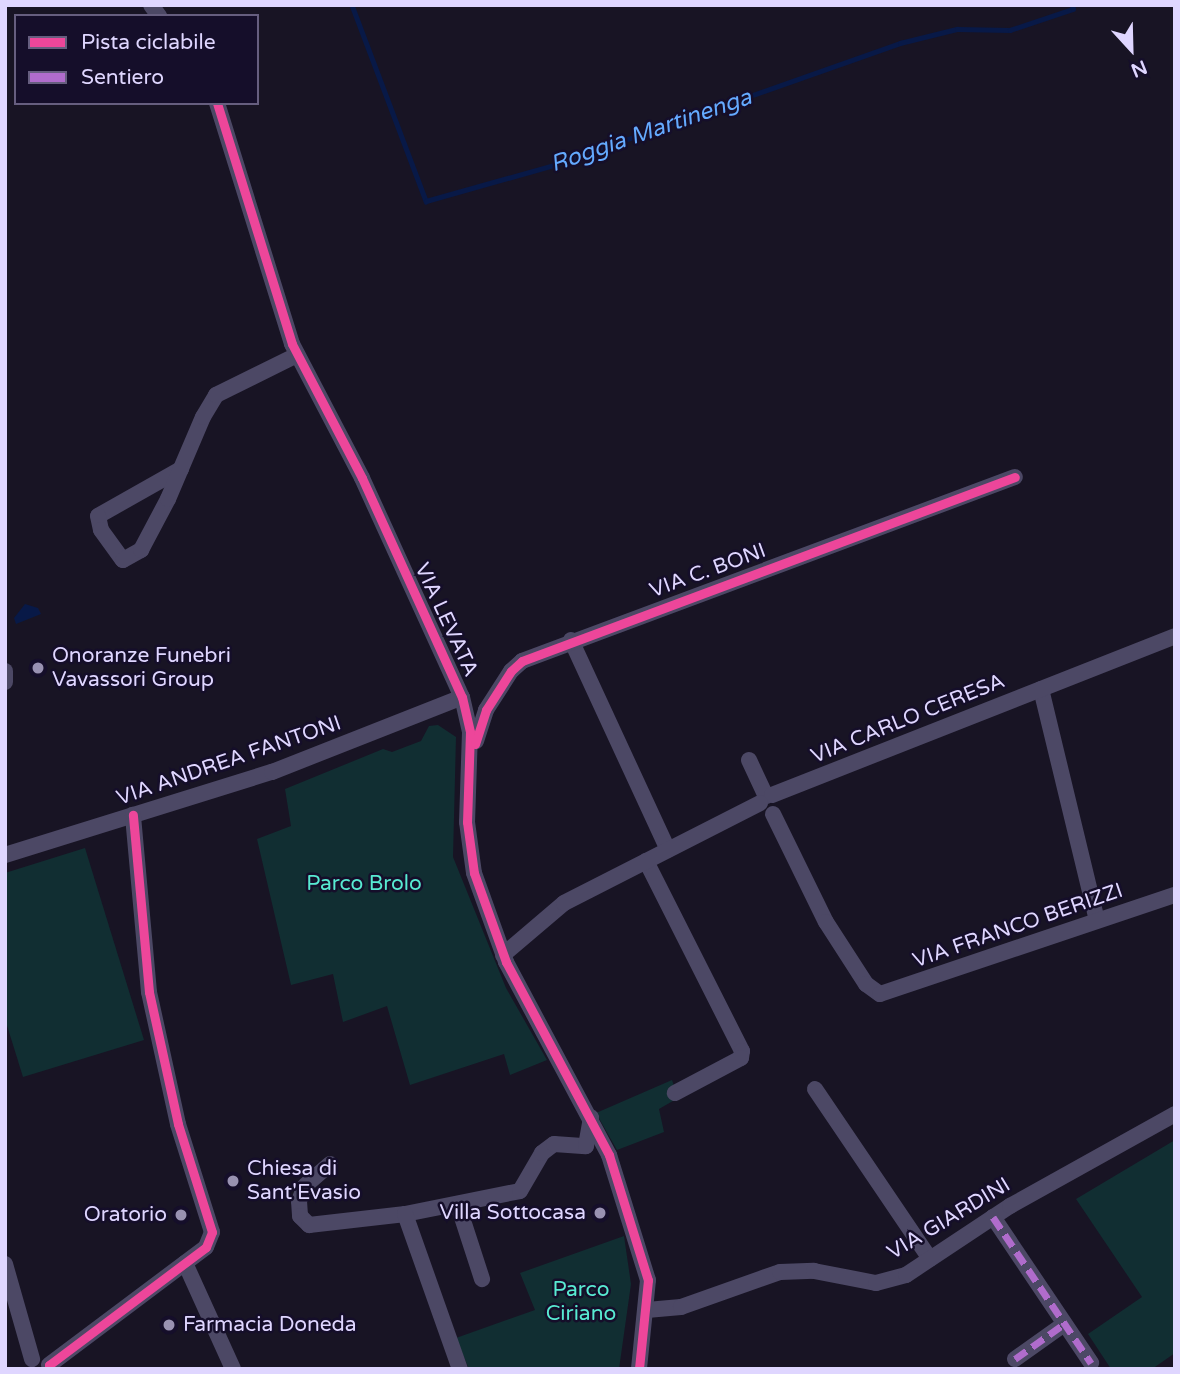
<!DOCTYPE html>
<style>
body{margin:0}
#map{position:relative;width:1180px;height:1374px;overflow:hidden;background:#181424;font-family:"Varela Round",sans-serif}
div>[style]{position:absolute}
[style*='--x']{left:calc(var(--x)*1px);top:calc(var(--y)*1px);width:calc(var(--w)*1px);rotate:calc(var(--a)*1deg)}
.green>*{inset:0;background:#112e32}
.water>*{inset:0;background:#081947}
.stream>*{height:4.5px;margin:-2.25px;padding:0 2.25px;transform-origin:2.25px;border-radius:2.25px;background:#081947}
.minor>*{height:16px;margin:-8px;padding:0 8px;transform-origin:8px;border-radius:8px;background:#4c4865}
.quiet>*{height:7px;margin-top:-3.5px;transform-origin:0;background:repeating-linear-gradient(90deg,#b06ccc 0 14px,transparent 0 21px)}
.cycleway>*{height:9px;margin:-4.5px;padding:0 4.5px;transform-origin:4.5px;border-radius:4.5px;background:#ed469a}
.dots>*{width:19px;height:19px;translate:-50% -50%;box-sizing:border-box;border:4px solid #150e2a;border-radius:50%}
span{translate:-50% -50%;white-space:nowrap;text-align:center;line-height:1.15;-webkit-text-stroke:5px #150e2a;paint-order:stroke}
.street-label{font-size:21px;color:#dfd6ff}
.poi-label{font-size:21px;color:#dfd6ff}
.left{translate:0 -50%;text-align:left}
.right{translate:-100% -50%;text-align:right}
.park-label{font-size:21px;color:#58ead2}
.water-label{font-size:23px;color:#64aaff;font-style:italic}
.frame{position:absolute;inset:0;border:7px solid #dfd6ff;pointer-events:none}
.legend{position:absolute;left:14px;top:14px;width:245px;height:91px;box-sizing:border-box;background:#150e2a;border:2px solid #665e7f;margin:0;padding:9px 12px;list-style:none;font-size:21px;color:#dfd6ff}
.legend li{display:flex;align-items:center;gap:14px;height:35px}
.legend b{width:35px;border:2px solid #665e7f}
.north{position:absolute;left:1096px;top:14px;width:70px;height:70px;-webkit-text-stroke:5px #150e2a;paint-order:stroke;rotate:158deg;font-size:19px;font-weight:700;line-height:28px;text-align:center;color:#dfd6ff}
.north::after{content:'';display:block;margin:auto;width:24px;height:32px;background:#dfd6ff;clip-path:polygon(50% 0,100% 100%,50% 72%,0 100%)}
</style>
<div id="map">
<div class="green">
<div style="clip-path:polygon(438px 725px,456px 737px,453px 857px,506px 988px,547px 1060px,510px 1075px,504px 1054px,410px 1085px,387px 1006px,343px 1022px,333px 974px,291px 985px,257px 839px,291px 826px,285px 789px,383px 749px,392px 752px,421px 741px,429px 726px)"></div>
<div style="clip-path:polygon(85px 848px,144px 1040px,23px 1077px,5px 1019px,5px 873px)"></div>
<div style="clip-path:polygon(672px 1080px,678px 1098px,659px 1109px,664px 1132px,617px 1150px,596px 1113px)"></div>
<div style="clip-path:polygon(1175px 1140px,1175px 1353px,1152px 1369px,1111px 1369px,1088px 1334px,1142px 1297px,1076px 1199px)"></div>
<div style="clip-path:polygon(624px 1236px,631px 1284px,619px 1369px,469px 1369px,456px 1338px,535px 1310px,520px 1273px)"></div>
</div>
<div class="water">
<div style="clip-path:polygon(25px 604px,38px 608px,41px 614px,16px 624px,14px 618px)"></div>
</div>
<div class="stream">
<div style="--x:352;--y:5;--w:210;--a:69.3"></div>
<div style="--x:426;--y:201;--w:133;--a:-15.7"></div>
<div style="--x:554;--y:165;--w:367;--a:-19.4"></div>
<div style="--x:900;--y:43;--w:59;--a:-13.8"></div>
<div style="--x:957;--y:29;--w:53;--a:1.1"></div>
<div style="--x:1010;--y:30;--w:66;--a:-18.4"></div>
<div style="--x:1073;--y:9;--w:4;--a:-104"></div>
</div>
<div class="minor">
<div style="--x:151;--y:5;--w:14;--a:54"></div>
<div style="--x:217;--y:103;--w:252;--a:72.7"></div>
<div style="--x:292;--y:344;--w:151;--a:62.4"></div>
<div style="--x:362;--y:478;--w:241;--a:65.5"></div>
<div style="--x:462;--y:697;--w:36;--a:77"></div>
<div style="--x:470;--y:732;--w:90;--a:91.9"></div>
<div style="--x:467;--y:822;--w:51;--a:82.2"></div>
<div style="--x:474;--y:873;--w:95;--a:70.2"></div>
<div style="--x:506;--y:962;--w:219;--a:61.9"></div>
<div style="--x:609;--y:1155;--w:131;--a:72.7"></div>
<div style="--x:648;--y:1280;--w:89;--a:95.8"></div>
<div style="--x:181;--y:469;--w:95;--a:150.5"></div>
<div style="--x:98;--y:516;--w:14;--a:78"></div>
<div style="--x:101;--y:530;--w:37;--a:54"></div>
<div style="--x:123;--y:560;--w:21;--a:-29"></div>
<div style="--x:141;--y:550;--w:58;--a:-62.1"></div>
<div style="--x:168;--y:499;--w:89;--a:-66.9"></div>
<div style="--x:203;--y:417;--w:26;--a:-59"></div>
<div style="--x:216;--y:395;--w:90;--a:-26.3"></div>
<div style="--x:571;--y:640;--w:231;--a:65.2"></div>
<div style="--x:5;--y:671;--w:11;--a:90"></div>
<div style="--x:1041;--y:689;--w:238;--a:76.4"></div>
<div style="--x:476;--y:741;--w:33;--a:-72"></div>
<div style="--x:486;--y:710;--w:46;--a:-57.3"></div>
<div style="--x:511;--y:671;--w:15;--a:-42"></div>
<div style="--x:522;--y:661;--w:526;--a:-20.47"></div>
<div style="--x:749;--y:760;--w:40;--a:65"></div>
<div style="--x:772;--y:795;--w:433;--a:-21.5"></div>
<div style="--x:773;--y:814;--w:120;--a:63.9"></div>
<div style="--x:826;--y:922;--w:74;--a:57.2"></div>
<div style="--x:866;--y:984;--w:17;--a:36"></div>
<div style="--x:880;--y:994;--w:311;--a:-18.6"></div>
<div style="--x:5;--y:855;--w:280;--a:-17.3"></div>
<div style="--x:272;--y:772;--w:204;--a:-21.5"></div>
<div style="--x:646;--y:861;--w:213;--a:63.2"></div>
<div style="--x:742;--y:1051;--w:7;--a:98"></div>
<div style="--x:741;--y:1058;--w:75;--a:152.1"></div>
<div style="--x:503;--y:955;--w:80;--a:-40.4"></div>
<div style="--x:564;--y:903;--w:220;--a:-27"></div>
<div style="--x:815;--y:1089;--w:205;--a:55.9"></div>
<div style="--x:330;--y:1164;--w:33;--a:139"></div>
<div style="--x:305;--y:1186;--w:16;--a:112"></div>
<div style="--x:299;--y:1201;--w:15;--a:86"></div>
<div style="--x:300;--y:1216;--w:13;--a:45"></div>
<div style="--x:309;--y:1225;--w:97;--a:-6.5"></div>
<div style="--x:405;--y:1214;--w:117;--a:-11.3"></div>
<div style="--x:520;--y:1191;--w:44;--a:-59.9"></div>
<div style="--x:542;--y:1153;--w:15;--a:-37"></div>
<div style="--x:554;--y:1144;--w:32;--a:4"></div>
<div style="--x:586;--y:1146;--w:29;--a:-80"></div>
<div style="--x:458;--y:1205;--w:78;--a:72"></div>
<div style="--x:405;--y:1214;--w:164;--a:70.5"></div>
<div style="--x:993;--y:1217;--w:176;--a:56.1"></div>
<div style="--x:185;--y:1263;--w:116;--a:65.6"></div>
<div style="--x:5;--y:1264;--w:99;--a:74.1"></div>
<div style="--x:647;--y:1310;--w:34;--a:-5"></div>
<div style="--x:681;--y:1307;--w:105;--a:-19.5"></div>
<div style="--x:780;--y:1272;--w:34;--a:-2"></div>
<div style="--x:814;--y:1271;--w:63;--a:11"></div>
<div style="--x:876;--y:1283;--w:31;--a:-15"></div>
<div style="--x:906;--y:1275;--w:125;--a:-33.6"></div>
<div style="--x:1010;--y:1206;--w:189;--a:-29.1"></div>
<div style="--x:1015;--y:1359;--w:60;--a:-35.5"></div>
<div style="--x:49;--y:1365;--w:196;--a:-36.9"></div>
<div style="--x:206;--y:1247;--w:16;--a:-68"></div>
<div style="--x:212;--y:1232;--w:113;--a:-107.5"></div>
<div style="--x:178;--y:1124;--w:135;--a:-102.4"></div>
<div style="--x:149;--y:992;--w:178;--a:-95.2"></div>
</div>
<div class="quiet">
<div style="--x:993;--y:1217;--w:176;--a:56.1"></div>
<div style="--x:1015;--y:1359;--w:60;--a:-35.5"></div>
</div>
<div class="cycleway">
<div style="--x:217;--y:103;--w:252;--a:72.7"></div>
<div style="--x:292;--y:344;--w:151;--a:62.4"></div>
<div style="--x:362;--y:478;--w:241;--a:65.5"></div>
<div style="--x:462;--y:697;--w:36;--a:77"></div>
<div style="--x:470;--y:732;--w:90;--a:91.9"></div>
<div style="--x:467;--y:822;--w:51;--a:82.2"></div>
<div style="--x:474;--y:873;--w:95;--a:70.2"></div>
<div style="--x:506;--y:962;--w:219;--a:61.9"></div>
<div style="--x:609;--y:1155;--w:131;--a:72.7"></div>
<div style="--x:648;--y:1280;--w:89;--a:95.8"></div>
<div style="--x:475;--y:744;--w:36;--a:-72"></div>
<div style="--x:486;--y:710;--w:46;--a:-57.3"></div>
<div style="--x:511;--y:671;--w:15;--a:-42"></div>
<div style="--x:522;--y:661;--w:526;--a:-20.47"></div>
<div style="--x:50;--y:1369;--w:4;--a:-104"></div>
<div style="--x:49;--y:1365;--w:196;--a:-36.9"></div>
<div style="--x:206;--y:1247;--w:16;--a:-68"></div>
<div style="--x:212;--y:1232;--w:113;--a:-107.5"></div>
<div style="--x:178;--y:1124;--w:135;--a:-102.4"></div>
<div style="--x:149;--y:992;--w:178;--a:-95.2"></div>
</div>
<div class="dots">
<div style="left:38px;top:668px;background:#9992b2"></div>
<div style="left:233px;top:1181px;background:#9992b2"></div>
<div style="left:600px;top:1213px;background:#9992b2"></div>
<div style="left:181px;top:1215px;background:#9992b2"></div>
<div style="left:169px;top:1325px;background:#9992b2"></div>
</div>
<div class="street-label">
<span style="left:708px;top:571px;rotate:-20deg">VIA C. BONI</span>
<span style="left:446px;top:620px;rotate:65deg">VIA LEVATA</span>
<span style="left:908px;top:719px;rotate:-22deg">VIA CARLO CERESA</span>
<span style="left:229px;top:761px;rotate:-19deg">VIA ANDREA FANTONI</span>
<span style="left:1018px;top:926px;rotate:-19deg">VIA FRANCO BERIZZI</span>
<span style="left:949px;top:1219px;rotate:-31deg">VIA GIARDINI</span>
</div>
<div class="poi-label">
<span class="left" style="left:52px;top:668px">Onoranze Funebri<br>Vavassori Group</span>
<span class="left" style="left:247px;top:1181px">Chiesa di<br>Sant'Evasio</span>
<span class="right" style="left:586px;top:1213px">Villa Sottocasa</span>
<span class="right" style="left:167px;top:1215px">Oratorio</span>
<span class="left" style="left:183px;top:1325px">Farmacia Doneda</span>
</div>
<div class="park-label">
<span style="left:364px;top:884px">Parco Brolo</span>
<span style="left:581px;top:1302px">Parco<br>Ciriano</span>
</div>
<div class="water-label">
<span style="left:651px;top:131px;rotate:-19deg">Roggia Martinenga</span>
</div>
<div class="frame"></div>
<ul class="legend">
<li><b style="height:9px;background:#ed469a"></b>Pista ciclabile</li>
<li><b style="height:9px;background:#b06ccc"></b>Sentiero</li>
</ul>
<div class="north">N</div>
</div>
